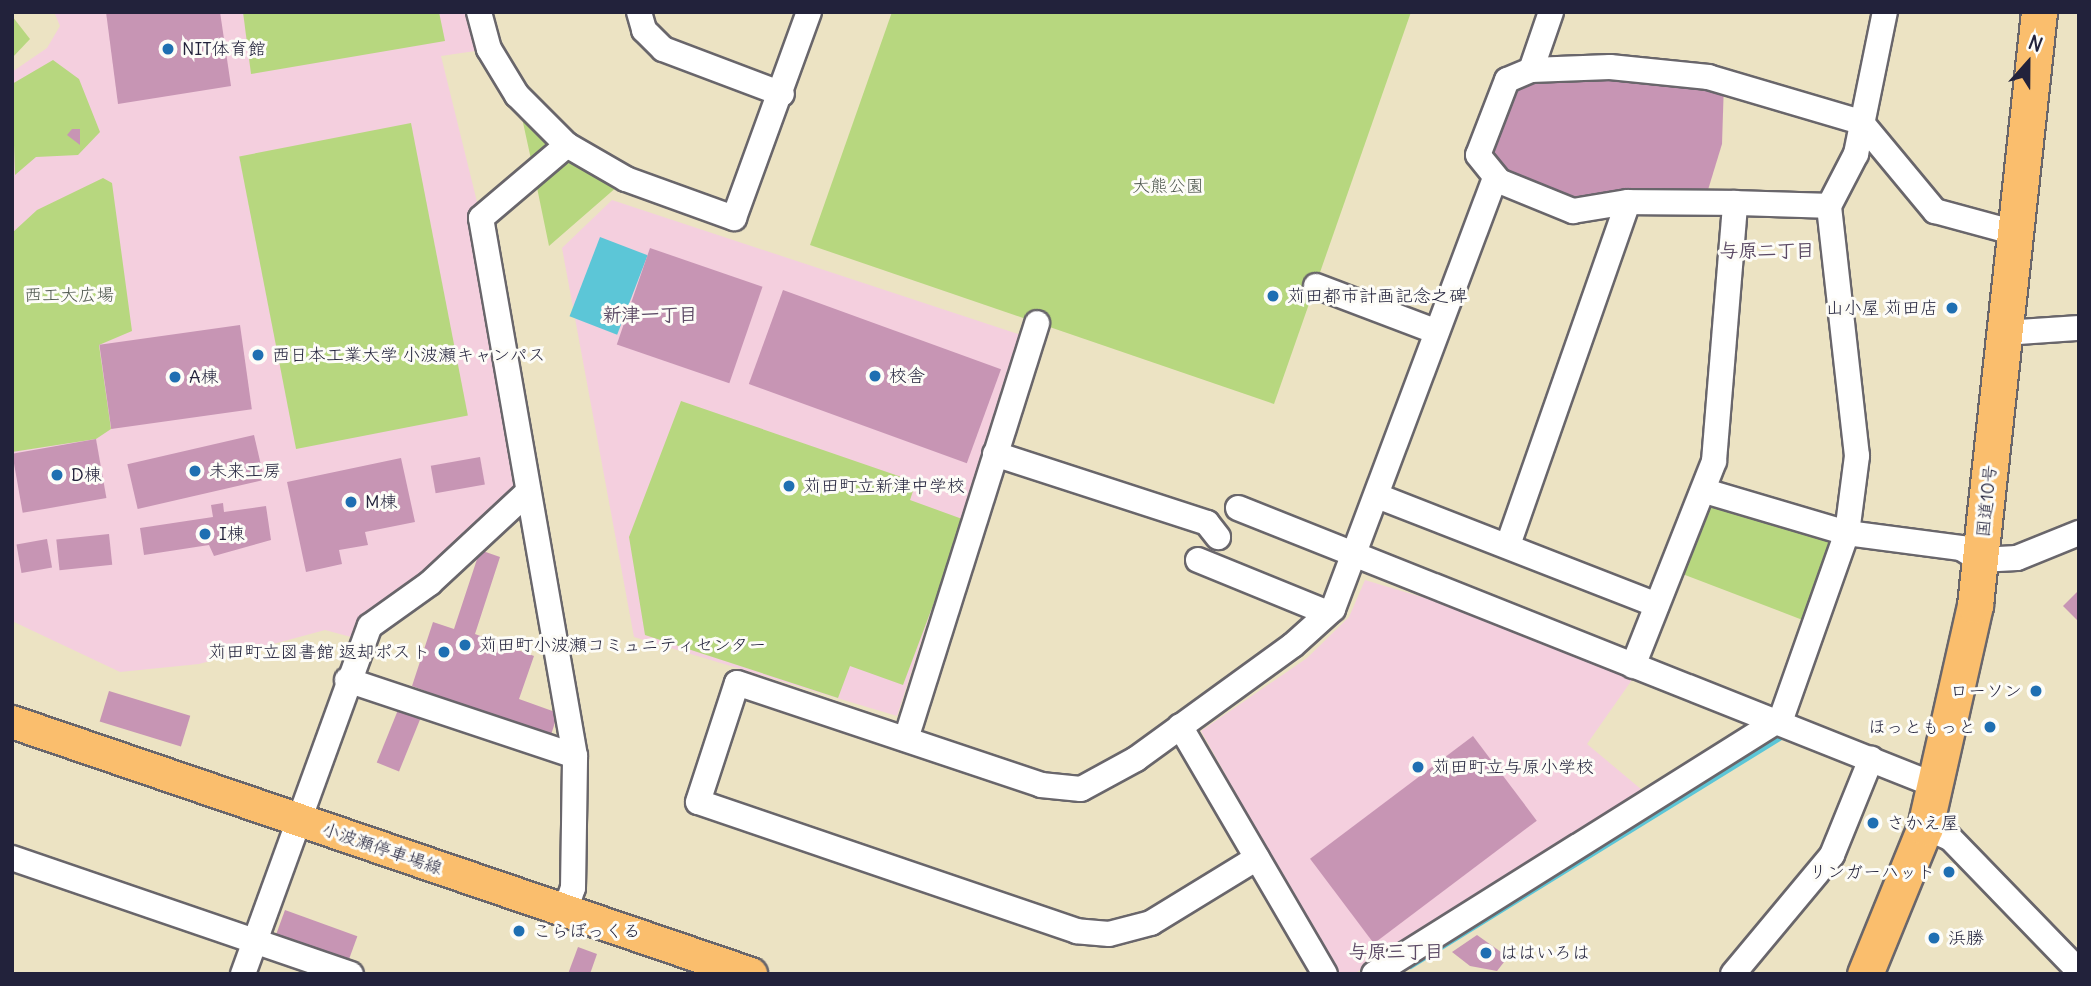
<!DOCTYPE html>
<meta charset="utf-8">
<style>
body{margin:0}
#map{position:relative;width:2091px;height:986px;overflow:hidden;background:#ece3c3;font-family:Delius,"Klee One",sans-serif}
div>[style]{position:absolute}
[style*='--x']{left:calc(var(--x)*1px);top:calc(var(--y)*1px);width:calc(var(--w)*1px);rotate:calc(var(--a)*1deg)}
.built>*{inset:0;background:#f4cfde}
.green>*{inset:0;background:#b7d77f;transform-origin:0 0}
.water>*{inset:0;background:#5cc6d7;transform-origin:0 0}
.stream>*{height:5px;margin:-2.5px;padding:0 2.5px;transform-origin:2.5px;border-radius:2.5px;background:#5cc6d7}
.building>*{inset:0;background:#c795b4;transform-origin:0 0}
.roads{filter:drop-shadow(2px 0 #69666b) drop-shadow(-2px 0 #69666b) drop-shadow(0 2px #69666b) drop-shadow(0 -2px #69666b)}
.minor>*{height:24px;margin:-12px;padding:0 12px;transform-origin:12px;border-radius:12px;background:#fff}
.major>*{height:32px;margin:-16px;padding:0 16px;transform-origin:16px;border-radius:16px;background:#fabe6d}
.highway>*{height:35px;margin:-17.5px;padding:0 17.5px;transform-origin:17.5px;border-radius:17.5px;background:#fabe6d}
.dots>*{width:19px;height:19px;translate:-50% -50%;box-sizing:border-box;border:4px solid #fdfcf7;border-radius:50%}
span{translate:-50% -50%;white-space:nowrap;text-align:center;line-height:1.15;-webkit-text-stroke:6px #fdfcf7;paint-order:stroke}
.poi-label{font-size:18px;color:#22223b}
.left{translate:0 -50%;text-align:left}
.right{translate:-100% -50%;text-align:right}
.park-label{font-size:18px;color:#4f584f}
.street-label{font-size:18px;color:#22223b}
.neighbourhood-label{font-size:19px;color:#5c4a65;font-weight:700}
.frame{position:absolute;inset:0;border:14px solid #22223b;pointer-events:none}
.north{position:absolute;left:1993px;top:28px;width:70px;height:70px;-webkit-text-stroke:5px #fdfcf7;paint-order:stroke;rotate:21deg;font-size:19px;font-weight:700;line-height:28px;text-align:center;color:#22223b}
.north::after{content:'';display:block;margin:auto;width:24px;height:32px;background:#22223b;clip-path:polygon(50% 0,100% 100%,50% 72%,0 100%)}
</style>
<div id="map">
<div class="built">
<div style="clip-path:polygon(54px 12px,480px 12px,489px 49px,441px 56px,481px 218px,527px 493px,362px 640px,325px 630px,199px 664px,120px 672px,12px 621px,12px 72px,47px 48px,60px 26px)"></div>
<div style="clip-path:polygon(612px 200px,1021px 335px,897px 716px,634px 637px,562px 248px)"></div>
<div style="clip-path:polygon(1365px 580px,1492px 618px,1634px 677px,1587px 744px,1642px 790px,1354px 974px,1337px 974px,1201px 731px,1307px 658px,1349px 617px)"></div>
</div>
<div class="green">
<div style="clip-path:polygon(243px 12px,439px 12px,445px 41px,251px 74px)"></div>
<div style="clip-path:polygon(892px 12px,1411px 12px,1274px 404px,810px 245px)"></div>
<div style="clip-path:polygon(12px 16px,30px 39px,12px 58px)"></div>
<div style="clip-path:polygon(53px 60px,79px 79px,100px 132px,78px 155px,36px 157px,15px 175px,12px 84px)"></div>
<div style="clip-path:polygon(517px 95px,626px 179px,549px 246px,534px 173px)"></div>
<div style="left:411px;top:123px;width:298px;height:175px;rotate:79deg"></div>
<div style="clip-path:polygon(103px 178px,112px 183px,132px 331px,99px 345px,111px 429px,96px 439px,12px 452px,12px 233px,37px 210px)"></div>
<div style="clip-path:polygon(681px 401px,916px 482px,910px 500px,965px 520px,903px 685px,850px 666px,838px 698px,645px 635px,629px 537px)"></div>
<div style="clip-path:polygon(1705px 491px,1847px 533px,1813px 624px,1672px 570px)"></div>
</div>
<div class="water">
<div style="left:600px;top:237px;width:51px;height:85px;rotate:21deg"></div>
</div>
<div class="stream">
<div style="--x:1410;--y:966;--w:442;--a:-31.7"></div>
</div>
<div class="building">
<div style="clip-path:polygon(106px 12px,220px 12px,231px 86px,118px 104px)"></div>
<div style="clip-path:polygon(1531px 70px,1724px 82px,1722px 144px,1704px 203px,1573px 211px,1478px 155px,1507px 80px)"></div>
<div style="clip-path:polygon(72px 129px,80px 129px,80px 145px,67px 135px)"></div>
<div style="left:650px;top:248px;width:119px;height:102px;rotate:19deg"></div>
<div style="left:783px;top:290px;width:232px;height:100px;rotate:20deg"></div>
<div style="left:240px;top:325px;width:85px;height:142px;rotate:82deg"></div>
<div style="left:254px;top:435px;width:46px;height:130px;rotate:77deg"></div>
<div style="left:96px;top:439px;width:60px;height:85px;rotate:80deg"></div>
<div style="left:480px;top:457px;width:28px;height:50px;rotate:80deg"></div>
<div style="clip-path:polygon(401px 458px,415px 522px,365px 532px,368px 545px,339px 550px,342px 564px,306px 572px,287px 482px)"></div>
<div style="clip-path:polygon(223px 503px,224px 512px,266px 506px,271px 540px,214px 556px,209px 545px,144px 555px,140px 528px,213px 517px,211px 505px)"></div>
<div style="left:109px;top:534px;width:31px;height:53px;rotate:84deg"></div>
<div style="left:47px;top:539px;width:29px;height:31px;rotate:80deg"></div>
<div style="clip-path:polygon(480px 550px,500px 557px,475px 634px,534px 656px,519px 699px,558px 713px,550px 738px,412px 686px,433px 622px,454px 629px)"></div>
<div style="clip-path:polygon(2077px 592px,2079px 594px,2079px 622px,2063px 606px)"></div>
<div style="left:109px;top:691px;width:85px;height:32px;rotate:17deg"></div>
<div style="left:400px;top:705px;width:24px;height:62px;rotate:22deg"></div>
<div style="left:1473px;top:736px;width:106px;height:204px;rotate:53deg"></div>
<div style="left:285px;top:910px;width:77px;height:30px;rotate:20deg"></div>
<div style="clip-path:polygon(1477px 935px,1508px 957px,1497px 971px,1470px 966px,1452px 952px)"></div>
<div style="clip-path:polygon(578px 947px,597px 954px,590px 974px,568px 974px)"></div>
</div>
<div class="roads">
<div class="minor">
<div style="--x:479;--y:12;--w:38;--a:75"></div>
<div style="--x:489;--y:49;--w:54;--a:58.7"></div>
<div style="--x:517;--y:95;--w:71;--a:45"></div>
<div style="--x:567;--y:145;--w:68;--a:30"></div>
<div style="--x:626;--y:179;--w:115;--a:19.9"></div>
<div style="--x:734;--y:218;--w:219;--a:-70"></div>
<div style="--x:639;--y:12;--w:19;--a:74"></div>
<div style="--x:644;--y:30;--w:27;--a:45"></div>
<div style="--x:663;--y:49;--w:127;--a:20.7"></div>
<div style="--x:1551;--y:12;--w:61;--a:109"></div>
<div style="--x:1531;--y:70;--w:26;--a:157"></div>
<div style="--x:1507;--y:80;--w:80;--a:111.1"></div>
<div style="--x:1478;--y:155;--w:33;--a:51"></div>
<div style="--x:1499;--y:181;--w:80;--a:22.1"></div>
<div style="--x:1573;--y:211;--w:56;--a:-9.3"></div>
<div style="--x:1628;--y:202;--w:107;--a:0.5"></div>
<div style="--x:1531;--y:70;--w:79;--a:-2.2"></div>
<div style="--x:1610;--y:67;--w:99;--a:5.8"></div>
<div style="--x:1708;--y:77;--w:159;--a:16.4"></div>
<div style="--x:1861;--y:122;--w:116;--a:50.3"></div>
<div style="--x:1935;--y:211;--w:84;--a:15.2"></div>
<div style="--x:1316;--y:286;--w:129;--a:20.8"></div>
<div style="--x:2005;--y:333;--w:74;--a:-3.9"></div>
<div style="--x:995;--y:454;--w:223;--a:18"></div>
<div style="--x:1207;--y:523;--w:18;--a:52"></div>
<div style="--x:1705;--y:491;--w:148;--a:16.5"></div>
<div style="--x:1847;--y:533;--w:115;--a:7.5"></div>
<div style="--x:1961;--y:548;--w:22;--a:32"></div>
<div style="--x:1980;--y:560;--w:37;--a:-3"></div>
<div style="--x:2017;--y:558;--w:67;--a:-22"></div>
<div style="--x:1380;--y:497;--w:297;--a:21.3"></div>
<div style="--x:1238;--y:508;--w:752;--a:21.69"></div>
<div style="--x:1508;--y:545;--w:363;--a:-70.7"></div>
<div style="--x:1198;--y:560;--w:140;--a:22.2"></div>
<div style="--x:1633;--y:666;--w:220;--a:-68.4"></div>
<div style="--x:1714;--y:461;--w:259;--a:-85.3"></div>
<div style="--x:1735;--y:203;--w:94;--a:1.8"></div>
<div style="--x:347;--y:680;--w:240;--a:18.4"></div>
<div style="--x:1180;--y:726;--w:287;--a:59.7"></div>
<div style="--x:906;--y:739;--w:436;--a:-72.5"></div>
<div style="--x:1925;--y:827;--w:27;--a:24"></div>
<div style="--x:1950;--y:838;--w:185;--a:45.9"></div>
<div style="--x:12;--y:858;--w:358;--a:18.9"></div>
<div style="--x:1257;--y:858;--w:124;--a:148.5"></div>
<div style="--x:1151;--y:923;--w:43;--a:165.3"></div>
<div style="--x:1109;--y:934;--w:32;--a:-175"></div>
<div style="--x:1077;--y:931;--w:400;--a:-161.2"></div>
<div style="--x:698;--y:802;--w:125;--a:-71.9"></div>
<div style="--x:737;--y:683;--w:321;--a:18.5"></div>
<div style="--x:1041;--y:785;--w:40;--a:5.7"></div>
<div style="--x:1081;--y:789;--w:63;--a:-28.6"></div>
<div style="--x:1136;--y:759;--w:194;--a:-36"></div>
<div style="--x:1293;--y:645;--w:54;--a:-42"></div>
<div style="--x:1333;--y:609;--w:461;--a:-69.4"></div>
<div style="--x:565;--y:912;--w:25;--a:-72"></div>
<div style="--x:573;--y:888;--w:132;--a:-89.1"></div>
<div style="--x:575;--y:756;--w:546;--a:-99.91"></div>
<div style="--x:481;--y:218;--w:113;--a:-40.3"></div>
<div style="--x:243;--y:974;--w:370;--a:-70"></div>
<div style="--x:370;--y:626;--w:74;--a:-35.6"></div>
<div style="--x:430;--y:583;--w:132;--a:-42.9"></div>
<div style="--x:1374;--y:974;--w:480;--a:-32.1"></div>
<div style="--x:1781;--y:719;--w:197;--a:-70.5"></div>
<div style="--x:1847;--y:533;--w:78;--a:-82.6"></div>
<div style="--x:1857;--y:456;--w:252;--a:-96.4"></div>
<div style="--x:1829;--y:206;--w:59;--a:-62.6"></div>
<div style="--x:1856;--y:154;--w:145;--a:-78.5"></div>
<div style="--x:1733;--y:974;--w:155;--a:-50.2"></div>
<div style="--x:1832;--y:855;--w:104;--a:-67.9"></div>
</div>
<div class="major">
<div style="--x:12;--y:722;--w:781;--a:18.83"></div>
</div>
<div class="highway">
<div style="--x:1865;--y:974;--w:159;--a:-67.8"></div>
<div style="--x:1925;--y:827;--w:228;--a:-77.3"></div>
<div style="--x:1975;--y:605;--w:596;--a:-83.84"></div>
</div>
</div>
<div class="dots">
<div style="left:168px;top:49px;background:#1f6fb2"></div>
<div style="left:1273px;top:296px;background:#1f6fb2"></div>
<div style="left:1952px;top:308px;background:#1f6fb2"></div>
<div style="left:258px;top:355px;background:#1f6fb2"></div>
<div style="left:875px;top:376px;background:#1f6fb2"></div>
<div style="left:175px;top:377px;background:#1f6fb2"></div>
<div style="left:195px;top:471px;background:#1f6fb2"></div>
<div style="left:57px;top:475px;background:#1f6fb2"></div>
<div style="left:789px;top:486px;background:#1f6fb2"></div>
<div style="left:351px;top:502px;background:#1f6fb2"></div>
<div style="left:205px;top:534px;background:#1f6fb2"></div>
<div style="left:465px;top:645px;background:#1f6fb2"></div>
<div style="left:444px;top:652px;background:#1f6fb2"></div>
<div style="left:2036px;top:691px;background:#1f6fb2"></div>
<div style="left:1990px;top:727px;background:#1f6fb2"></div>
<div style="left:1418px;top:767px;background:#1f6fb2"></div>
<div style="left:1873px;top:823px;background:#1f6fb2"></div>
<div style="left:1949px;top:872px;background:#1f6fb2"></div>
<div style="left:519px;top:931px;background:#1f6fb2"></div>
<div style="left:1934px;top:938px;background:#1f6fb2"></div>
<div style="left:1486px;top:953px;background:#1f6fb2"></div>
</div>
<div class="poi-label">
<span class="left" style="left:182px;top:49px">NIT体育館</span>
<span class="left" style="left:1287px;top:296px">苅田都市計画記念之碑</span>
<span class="right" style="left:1938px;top:308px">山小屋 苅田店</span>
<span class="left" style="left:272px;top:355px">西日本工業大学 小波瀬キャンパス</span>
<span class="left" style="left:889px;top:376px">校舎</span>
<span class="left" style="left:189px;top:377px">A棟</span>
<span class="left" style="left:209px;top:471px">未来工房</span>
<span class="left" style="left:71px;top:475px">D棟</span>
<span class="left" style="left:803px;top:486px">苅田町立新津中学校</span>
<span class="left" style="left:365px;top:502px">M棟</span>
<span class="left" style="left:219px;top:534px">I棟</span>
<span class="left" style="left:479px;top:645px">苅田町小波瀬コミュニティセンター</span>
<span class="right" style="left:430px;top:652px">苅田町立図書館 返却ポスト</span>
<span class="right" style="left:2022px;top:691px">ローソン</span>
<span class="right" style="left:1976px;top:727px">ほっともっと</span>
<span class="left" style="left:1432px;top:767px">苅田町立与原小学校</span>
<span class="left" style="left:1887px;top:823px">さかえ屋</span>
<span class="right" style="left:1935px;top:872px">リンガーハット</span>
<span class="left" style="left:533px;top:931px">こらぼっくる</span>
<span class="left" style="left:1948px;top:938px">浜勝</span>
<span class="left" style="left:1500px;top:953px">ははいろは</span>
</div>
<div class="park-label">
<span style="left:1168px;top:186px">大熊公園</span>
<span style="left:69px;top:295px">西工大広場</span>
</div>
<div class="street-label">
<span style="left:1987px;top:501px;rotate:-84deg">国道10号</span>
<span style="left:382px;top:849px;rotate:19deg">小波瀬停車場線</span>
</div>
<div class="neighbourhood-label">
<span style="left:1767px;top:251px">与原二丁目</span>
<span style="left:650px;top:315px">新津一丁目</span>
<span style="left:1396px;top:952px">与原三丁目</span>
</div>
<div class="frame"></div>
<div class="north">N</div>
</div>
